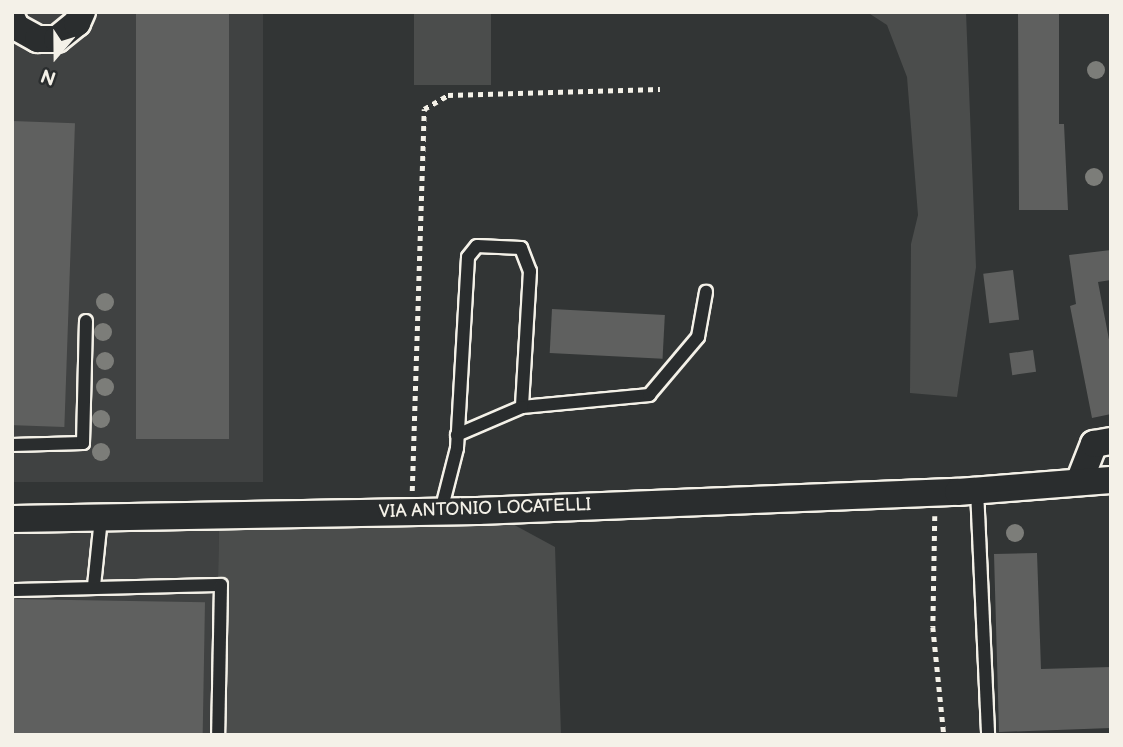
<!DOCTYPE html>
<style>
body{margin:0}
#map{position:relative;width:1123px;height:747px;overflow:hidden;background:#323535;font-family:"Balsamiq Sans",sans-serif}
div>[style]{position:absolute}
[style*='--x']{left:calc(var(--x)*1px);top:calc(var(--y)*1px);width:calc(var(--w)*1px);rotate:calc(var(--a)*1deg)}
.built>*{inset:0;background:#404242;transform-origin:0 0}
.green>*{inset:0;background:#4b4d4c;transform-origin:0 0}
.building>*{inset:0;background:#5f605f;transform-origin:0 0}
.path>*{height:4.5px;margin-top:-2.25px;transform-origin:0;background:repeating-linear-gradient(90deg,#f4f1e8 0 5px,transparent 0 10px)}
.roads{filter:drop-shadow(2px 0 #f4f1e8) drop-shadow(-2px 0 #f4f1e8) drop-shadow(0 2px #f4f1e8) drop-shadow(0 -2px #f4f1e8)}
.service>*{height:12px;margin:-6px;padding:0 6px;transform-origin:6px;border-radius:6px;background:#2a2d2e}
.minor>*{height:26px;margin:-13px;padding:0 13px;transform-origin:13px;border-radius:13px;background:#2a2d2e}
.trees>*{width:18px;height:18px;margin:-9px;border-radius:50%;background:#7c7d79}
span{translate:-50% -50%;white-space:nowrap;text-align:center;line-height:1.15;-webkit-text-stroke:5px #2a2d2e;paint-order:stroke}
.street-label{font-size:18px;color:#f4f1e8}
.frame{position:absolute;inset:0;border:14px solid #f4f1e8;pointer-events:none}
.north{position:absolute;left:21px;top:21px;width:70px;height:70px;-webkit-text-stroke:5px #2a2d2e;paint-order:stroke;rotate:200deg;font-size:19px;font-weight:700;line-height:28px;text-align:center;color:#f4f1e8}
.north::after{content:'';display:block;margin:auto;width:24px;height:32px;background:#f4f1e8;clip-path:polygon(50% 0,100% 100%,50% 72%,0 100%)}
</style>
<div id="map">
<div class="built">
<div style="left:12px;top:12px;width:251px;height:470px"></div>
<div style="left:219px;top:527px;width:208px;height:207px;rotate:91deg"></div>
</div>
<div class="green">
<div style="left:414px;top:12px;width:77px;height:73px"></div>
<div style="clip-path:polygon(867px 12px,966px 12px,976px 267px,957px 397px,910px 393px,911px 244px,918px 215px,907px 77px,887px 25px)"></div>
<div style="clip-path:polygon(507px 521px,555px 547px,561px 735px,215px 735px,219px 527px)"></div>
</div>
<div class="building">
<div style="left:136px;top:12px;width:93px;height:427px"></div>
<div style="clip-path:polygon(1018px 12px,1059px 12px,1059px 124px,1064px 124px,1068px 210px,1019px 210px)"></div>
<div style="left:12px;top:121px;width:63px;height:304px;rotate:2deg"></div>
<div style="clip-path:polygon(1111px 250px,1111px 280px,1098px 282px,1111px 350px,1111px 414px,1092px 418px,1070px 306px,1076px 304px,1069px 255px)"></div>
<div style="left:1013px;top:270px;width:50px;height:30px;rotate:83deg"></div>
<div style="left:552px;top:309px;width:113px;height:44px;rotate:3deg"></div>
<div style="left:1033px;top:350px;width:22px;height:24px;rotate:82deg"></div>
<div style="clip-path:polygon(1037px 553px,1041px 669px,1111px 667px,1111px 728px,999px 732px,994px 554px)"></div>
<div style="left:12px;top:599px;width:193px;height:136px;rotate:1deg"></div>
</div>
<div class="path">
<div style="--x:412;--y:491;--w:382;--a:-88.2"></div>
<div style="--x:424;--y:109;--w:28;--a:-30"></div>
<div style="--x:448;--y:95;--w:212;--a:-1.6"></div>
<div style="--x:935;--y:516;--w:111;--a:91"></div>
<div style="--x:933;--y:627;--w:109;--a:84.2"></div>
</div>
<div class="roads">
<div class="service">
<div style="--x:522;--y:407;--w:128;--a:-5.4"></div>
<div style="--x:649;--y:395;--w:76;--a:-49.8"></div>
<div style="--x:698;--y:337;--w:46;--a:-79.9"></div>
<div style="--x:12;--y:445;--w:71;--a:-1.6"></div>
<div style="--x:83;--y:443;--w:122;--a:-88.6"></div>
<div style="--x:977;--y:490;--w:245;--a:87.4"></div>
<div style="--x:441;--y:511;--w:65;--a:-75.7"></div>
<div style="--x:457;--y:448;--w:191;--a:-86.7"></div>
<div style="--x:468;--y:257;--w:14;--a:-51"></div>
<div style="--x:477;--y:246;--w:44;--a:2.6"></div>
<div style="--x:521;--y:248;--w:25;--a:69"></div>
<div style="--x:530;--y:271;--w:136;--a:93.4"></div>
<div style="--x:522;--y:407;--w:71;--a:156.7"></div>
<div style="--x:94;--y:586;--w:68;--a:-84.1"></div>
<div style="--x:12;--y:590;--w:209;--a:-1.4"></div>
<div style="--x:221;--y:585;--w:150;--a:91.1"></div>
</div>
<div class="minor">
<div style="--x:12;--y:18;--w:10;--a:66"></div>
<div style="--x:16;--y:27;--w:25;--a:29"></div>
<div style="--x:38;--y:39;--w:19;--a:0"></div>
<div style="--x:57;--y:39;--w:26;--a:-39"></div>
<div style="--x:77;--y:23;--w:12;--a:-66"></div>
<div style="--x:1079;--y:482;--w:41;--a:-68.5"></div>
<div style="--x:1094;--y:444;--w:17;--a:-10"></div>
<div style="--x:12;--y:519;--w:466;--a:-1"></div>
<div style="--x:478;--y:511;--w:480;--a:-2.3"></div>
<div style="--x:958;--y:492;--w:153;--a:-4.5"></div>
</div>
</div>
<div class="trees">
<div style="left:1096px;top:70px"></div>
<div style="left:1094px;top:177px"></div>
<div style="left:105px;top:302px"></div>
<div style="left:103px;top:332px"></div>
<div style="left:105px;top:361px"></div>
<div style="left:105px;top:387px"></div>
<div style="left:101px;top:419px"></div>
<div style="left:101px;top:452px"></div>
<div style="left:1015px;top:533px"></div>
</div>
<div class="street-label">
<span style="left:485px;top:509px;rotate:-2deg">VIA ANTONIO LOCATELLI</span>
</div>
<div class="frame"></div>
<div class="north">N</div>
</div>
